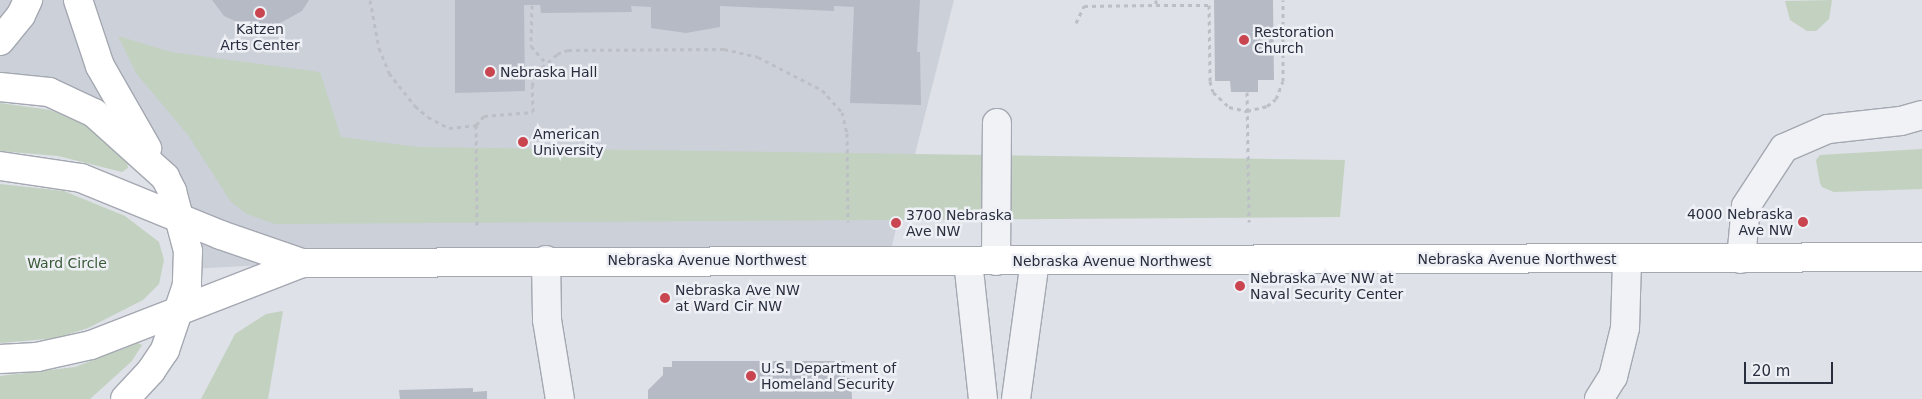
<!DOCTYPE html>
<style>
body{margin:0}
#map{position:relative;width:1922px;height:399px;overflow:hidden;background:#dee1e7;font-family:"DejaVu Sans",sans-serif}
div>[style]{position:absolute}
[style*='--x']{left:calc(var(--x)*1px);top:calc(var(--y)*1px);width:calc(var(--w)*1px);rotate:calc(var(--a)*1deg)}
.built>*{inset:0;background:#ccd0d9}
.green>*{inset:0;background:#c3d1c0}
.building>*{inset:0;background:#b6bac4}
.path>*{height:3px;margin-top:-1.5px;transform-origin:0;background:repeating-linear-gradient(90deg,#bdbfc6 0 4px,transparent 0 8px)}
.roads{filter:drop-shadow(1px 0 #a4a8b1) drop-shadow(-1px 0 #a4a8b1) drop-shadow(0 1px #a4a8b1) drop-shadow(0 -1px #a4a8b1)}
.minor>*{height:28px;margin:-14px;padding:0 14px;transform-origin:14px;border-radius:14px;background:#f1f2f6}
.major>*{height:28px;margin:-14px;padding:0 14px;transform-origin:14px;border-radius:14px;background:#fff}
.dots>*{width:14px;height:14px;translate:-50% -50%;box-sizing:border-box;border:2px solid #eef0f5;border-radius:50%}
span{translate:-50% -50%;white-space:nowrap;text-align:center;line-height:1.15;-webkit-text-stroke:5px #eef0f5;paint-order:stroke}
.poi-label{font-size:14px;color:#282e3e}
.left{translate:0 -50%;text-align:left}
.right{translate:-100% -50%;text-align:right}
.street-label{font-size:14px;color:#282e3e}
.park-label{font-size:14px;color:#3a5936}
.scale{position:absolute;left:1744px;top:362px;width:89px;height:22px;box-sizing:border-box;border:2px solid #282e3e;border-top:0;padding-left:6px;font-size:15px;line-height:18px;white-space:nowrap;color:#282e3e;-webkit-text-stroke:4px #eef0f5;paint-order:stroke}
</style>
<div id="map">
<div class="built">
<div style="clip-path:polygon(0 0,954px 0,888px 261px,302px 263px,189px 269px,182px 220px,120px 134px,0 87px)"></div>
</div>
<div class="green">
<div style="clip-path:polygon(1832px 0,1829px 19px,1816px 31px,1807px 31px,1790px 20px,1785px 1px)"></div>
<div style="clip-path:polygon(118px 36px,171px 52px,320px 72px,341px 137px,418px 147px,1345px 160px,1340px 217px,275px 224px,247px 214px,231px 202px,188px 135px,136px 73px)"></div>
<div style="clip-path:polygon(0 103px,50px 110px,84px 124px,127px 161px,128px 168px,122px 172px,58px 156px,0 151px)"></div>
<div style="clip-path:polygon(1922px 149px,1922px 189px,1834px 192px,1822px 187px,1820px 183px,1816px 160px,1820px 155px)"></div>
<div style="clip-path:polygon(0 184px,64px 191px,125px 216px,159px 242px,164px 260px,159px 284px,143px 300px,88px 328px,57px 338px,0 343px)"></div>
<div style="clip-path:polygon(283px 311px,268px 399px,201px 399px,235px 334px,266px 314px)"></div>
<div style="clip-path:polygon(138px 343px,142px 345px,132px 361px,90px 399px,0 399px,0 376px,75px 367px)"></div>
</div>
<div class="building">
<div style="clip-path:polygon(212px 0,309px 0,302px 11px,273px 27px,246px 26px,224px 16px)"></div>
<div style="clip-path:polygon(455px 0,920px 0,917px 52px,920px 52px,921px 105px,850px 103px,854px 7px,834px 6px,834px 11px,720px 6px,720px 27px,686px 33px,651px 28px,651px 7px,631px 6px,632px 12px,541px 13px,540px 5px,524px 5px,525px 91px,455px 93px)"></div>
<div style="clip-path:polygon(1214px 0,1273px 0,1274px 80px,1258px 80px,1258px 92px,1231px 92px,1230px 81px,1215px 81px)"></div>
<div style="clip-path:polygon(672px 361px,845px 361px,845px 378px,851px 378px,852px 399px,648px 399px,648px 390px,663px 375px,663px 367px,672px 367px)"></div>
<div style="clip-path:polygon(473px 388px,473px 392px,487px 391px,487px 399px,400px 399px,399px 390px)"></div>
</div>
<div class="path">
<div style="--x:370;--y:0;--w:49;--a:79.4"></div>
<div style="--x:379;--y:48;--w:27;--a:68"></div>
<div style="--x:389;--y:73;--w:42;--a:51.8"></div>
<div style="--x:415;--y:106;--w:17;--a:40"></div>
<div style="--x:428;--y:117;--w:24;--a:28"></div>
<div style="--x:449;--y:128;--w:27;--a:-6"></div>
<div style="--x:476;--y:125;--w:103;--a:89.4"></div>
<div style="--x:1156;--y:0;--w:5;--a:90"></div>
<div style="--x:1156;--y:5;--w:53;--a:0"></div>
<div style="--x:1209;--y:5;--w:76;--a:89.2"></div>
<div style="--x:1210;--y:81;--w:11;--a:75"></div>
<div style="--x:1213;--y:92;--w:22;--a:43"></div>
<div style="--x:1229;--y:107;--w:18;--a:13"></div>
<div style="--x:1247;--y:111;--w:21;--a:-14"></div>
<div style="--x:1267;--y:106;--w:11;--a:-38"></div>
<div style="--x:1276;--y:99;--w:19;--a:-69"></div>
<div style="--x:1283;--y:81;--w:81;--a:-90"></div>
<div style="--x:532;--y:5;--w:41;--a:91.4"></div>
<div style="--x:531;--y:46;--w:21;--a:49"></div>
<div style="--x:1076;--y:23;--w:19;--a:-65"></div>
<div style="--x:1084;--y:6;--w:72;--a:-0.8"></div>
<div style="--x:1247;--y:92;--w:130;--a:89.1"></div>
<div style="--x:476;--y:125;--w:12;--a:-48"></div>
<div style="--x:484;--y:116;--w:49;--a:-4.7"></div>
<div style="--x:533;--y:112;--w:26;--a:-92"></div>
<div style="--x:532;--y:86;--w:14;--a:-73"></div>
<div style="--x:536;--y:73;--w:28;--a:-42"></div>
<div style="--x:557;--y:54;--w:12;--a:-20"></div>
<div style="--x:568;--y:50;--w:156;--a:-0.4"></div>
<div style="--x:724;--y:49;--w:35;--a:13"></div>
<div style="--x:758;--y:57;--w:72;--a:27.3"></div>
<div style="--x:822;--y:90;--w:30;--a:48"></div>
<div style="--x:842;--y:112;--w:22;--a:77"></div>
<div style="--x:847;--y:133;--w:89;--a:89.4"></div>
</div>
<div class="roads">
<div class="minor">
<div style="--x:1741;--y:259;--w:53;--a:-84.6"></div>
<div style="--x:1746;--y:206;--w:69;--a:-56.8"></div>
<div style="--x:1784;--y:148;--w:48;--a:-23.4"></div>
<div style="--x:1828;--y:129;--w:73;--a:-6.3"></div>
<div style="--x:1901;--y:121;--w:22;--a:-16"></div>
<div style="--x:546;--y:260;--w:60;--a:89"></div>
<div style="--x:547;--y:320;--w:80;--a:80.7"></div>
<div style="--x:968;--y:261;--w:139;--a:83.8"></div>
<div style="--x:996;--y:261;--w:138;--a:-89.6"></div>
<div style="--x:1016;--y:399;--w:139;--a:-82.2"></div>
<div style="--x:1599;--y:399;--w:26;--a:-58"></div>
<div style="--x:1613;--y:377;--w:50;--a:-76.2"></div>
<div style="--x:1625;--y:328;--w:69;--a:-88.3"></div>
</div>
<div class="major">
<div style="--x:78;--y:0;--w:70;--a:71.6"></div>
<div style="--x:100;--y:66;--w:95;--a:60.2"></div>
<div style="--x:0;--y:41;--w:33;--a:-51"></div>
<div style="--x:21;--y:15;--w:17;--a:-65"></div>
<div style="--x:0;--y:87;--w:49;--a:5.8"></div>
<div style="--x:49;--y:92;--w:50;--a:25"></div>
<div style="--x:94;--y:113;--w:96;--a:42"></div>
<div style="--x:165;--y:177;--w:16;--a:63"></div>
<div style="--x:172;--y:191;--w:62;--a:75.1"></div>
<div style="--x:188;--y:251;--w:34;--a:92"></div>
<div style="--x:187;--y:285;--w:69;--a:108.7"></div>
<div style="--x:165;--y:350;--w:25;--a:124"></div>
<div style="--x:151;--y:371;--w:38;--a:133"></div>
<div style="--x:0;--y:166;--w:82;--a:8.4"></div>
<div style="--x:81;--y:178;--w:151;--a:22.2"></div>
<div style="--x:221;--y:235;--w:86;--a:19.1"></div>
<div style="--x:302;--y:263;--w:1620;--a:-0.21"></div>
<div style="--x:0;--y:359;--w:37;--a:-3"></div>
<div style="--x:37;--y:357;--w:55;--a:-12.5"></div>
<div style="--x:91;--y:345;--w:226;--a:-21.2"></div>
</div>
</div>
<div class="dots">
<div style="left:260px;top:13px;background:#c94651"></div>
<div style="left:1244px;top:40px;background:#c94651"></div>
<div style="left:490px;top:72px;background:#c94651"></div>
<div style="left:523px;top:142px;background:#c94651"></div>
<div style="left:1803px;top:222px;background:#c94651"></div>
<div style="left:896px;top:223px;background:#c94651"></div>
<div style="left:1240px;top:286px;background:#c94651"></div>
<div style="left:665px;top:298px;background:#c94651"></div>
<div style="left:751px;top:376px;background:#c94651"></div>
</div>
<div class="poi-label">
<span style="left:260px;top:37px">Katzen<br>Arts Center</span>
<span class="left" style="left:1254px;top:40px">Restoration<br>Church</span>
<span class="left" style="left:500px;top:72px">Nebraska Hall</span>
<span class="left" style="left:533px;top:142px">American<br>University</span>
<span class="right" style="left:1793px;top:222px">4000 Nebraska<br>Ave NW</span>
<span class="left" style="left:906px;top:223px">3700 Nebraska<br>Ave NW</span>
<span class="left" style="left:1250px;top:286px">Nebraska Ave NW at<br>Naval Security Center</span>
<span class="left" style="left:675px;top:298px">Nebraska Ave NW<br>at Ward Cir NW</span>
<span class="left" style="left:761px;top:376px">U.S. Department of<br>Homeland Security</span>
</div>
<div class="street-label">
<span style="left:1517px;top:259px">Nebraska Avenue Northwest</span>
<span style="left:707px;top:260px">Nebraska Avenue Northwest</span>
<span style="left:1112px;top:261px">Nebraska Avenue Northwest</span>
</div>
<div class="park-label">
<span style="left:67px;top:263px">Ward Circle</span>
</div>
<div class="scale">20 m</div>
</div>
